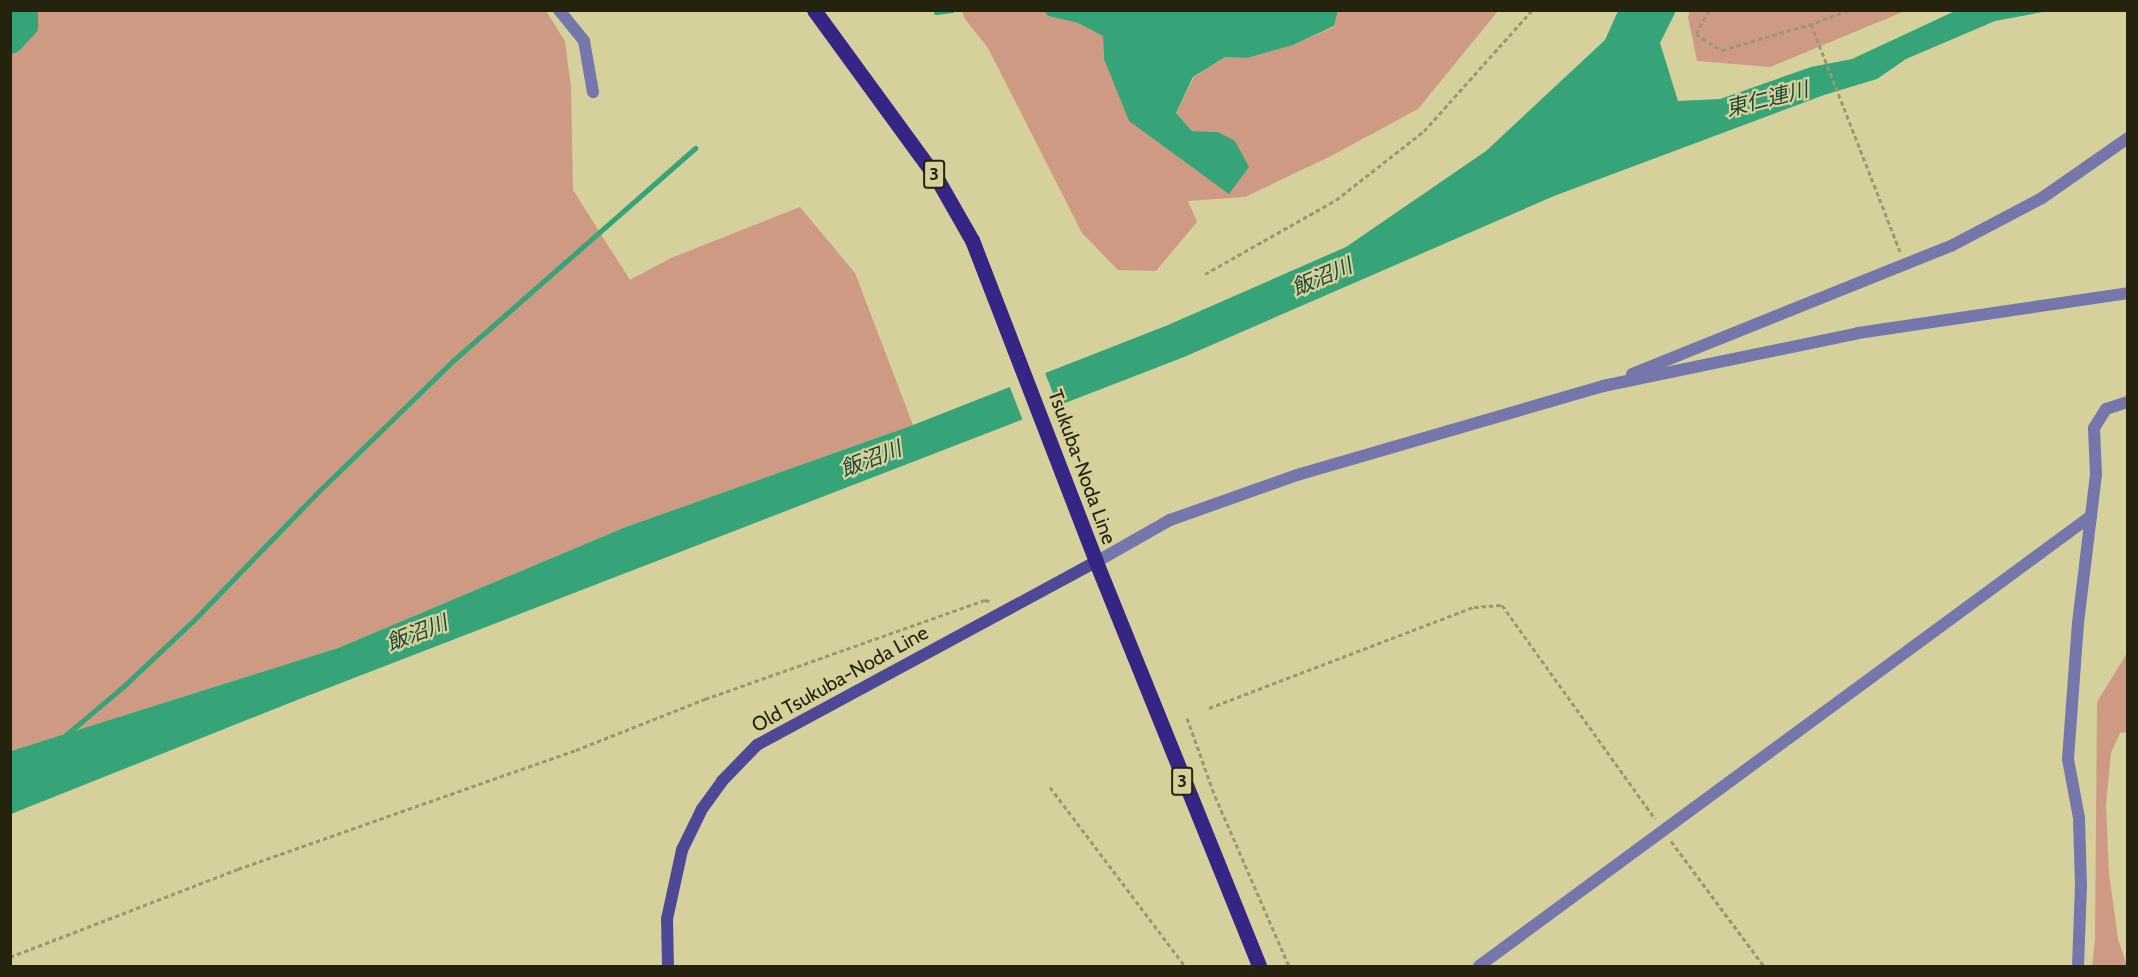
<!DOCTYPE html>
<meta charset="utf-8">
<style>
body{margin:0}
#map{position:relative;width:2138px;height:977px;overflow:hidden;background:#d6d19c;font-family:Cabin,"Noto Sans JP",sans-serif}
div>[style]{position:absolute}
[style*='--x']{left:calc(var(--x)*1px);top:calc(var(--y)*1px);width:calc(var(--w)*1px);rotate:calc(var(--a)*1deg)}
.green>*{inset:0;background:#cf9a84}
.water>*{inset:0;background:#36a378}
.pier>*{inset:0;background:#d6d19c;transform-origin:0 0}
.stream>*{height:4.5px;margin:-2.25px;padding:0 2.25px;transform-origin:2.25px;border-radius:2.25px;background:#36a378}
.river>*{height:28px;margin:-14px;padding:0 14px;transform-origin:14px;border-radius:14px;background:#36a378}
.path>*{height:3px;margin-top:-1.5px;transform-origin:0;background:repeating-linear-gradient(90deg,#9c986e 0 4.5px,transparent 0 7.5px)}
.street>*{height:12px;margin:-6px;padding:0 6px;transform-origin:6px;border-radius:6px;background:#7576ab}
.secondary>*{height:12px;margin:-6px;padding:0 6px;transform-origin:6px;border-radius:6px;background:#4e4996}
.primary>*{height:15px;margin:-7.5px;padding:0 7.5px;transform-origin:7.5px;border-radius:7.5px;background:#352585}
span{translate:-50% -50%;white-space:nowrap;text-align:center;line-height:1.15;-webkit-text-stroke:4.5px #d6d19c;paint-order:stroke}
.shield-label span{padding:2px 4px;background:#d6d19c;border:2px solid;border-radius:4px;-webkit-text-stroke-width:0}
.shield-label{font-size:18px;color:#25230e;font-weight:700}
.street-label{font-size:20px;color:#25230e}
.water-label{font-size:21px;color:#1c4836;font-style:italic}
.frame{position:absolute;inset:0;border:12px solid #25230e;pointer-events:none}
</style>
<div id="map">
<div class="green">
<div style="clip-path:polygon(11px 11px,546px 11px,565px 41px,571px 87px,573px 190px,630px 280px,671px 258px,800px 207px,855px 273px,913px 425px,623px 528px,338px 648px,11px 751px)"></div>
<div style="clip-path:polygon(962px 11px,1044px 11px,1048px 16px,1078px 23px,1103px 36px,1104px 59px,1229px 194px,1218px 132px,1192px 131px,1176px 113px,1194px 77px,1225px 57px,1247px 58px,1293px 45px,1334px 27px,1338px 11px,1498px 11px,1418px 109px,1331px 156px,1245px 197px,1188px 201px,1197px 222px,1156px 271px,1118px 270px,1082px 233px,988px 48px,965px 19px)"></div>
<div style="clip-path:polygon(1690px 11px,1690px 10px,1905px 11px,1770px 67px,1697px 61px,1688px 17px)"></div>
<div style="clip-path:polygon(2127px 653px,2127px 732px,2120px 733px,2111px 753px,2106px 805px,2109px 873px,2118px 939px,2127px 966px,2092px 966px,2095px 939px,2097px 702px)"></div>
</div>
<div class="water">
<div style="clip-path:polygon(1044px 11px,1338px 11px,1334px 26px,1293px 45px,1247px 58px,1225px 57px,1193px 77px,1176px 113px,1192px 131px,1218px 132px,1235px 141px,1249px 167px,1229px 194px,1129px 121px,1104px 59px,1103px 36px,1078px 23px,1048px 16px)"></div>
<div style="clip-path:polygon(1618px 11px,1676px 11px,1660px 43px,1678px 101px,1720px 99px,1811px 67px,1852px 59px,1955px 11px,2048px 11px,1995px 21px,1906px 59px,1877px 79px,1824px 95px,1554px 196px,1184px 357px,297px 700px,11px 814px,11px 751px,338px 648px,623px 528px,913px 425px,1168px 325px,1346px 247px,1486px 151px,1605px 40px)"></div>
</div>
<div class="pier">
<div style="left:1044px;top:370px;width:42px;height:38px;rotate:69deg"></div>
</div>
<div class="stream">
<div style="--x:936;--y:12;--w:16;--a:-7"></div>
<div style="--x:66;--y:735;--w:76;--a:-40.2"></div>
<div style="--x:124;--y:686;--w:96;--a:-43.3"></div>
<div style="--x:194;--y:620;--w:175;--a:-45.9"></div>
<div style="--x:316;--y:494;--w:192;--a:-44.2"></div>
<div style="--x:454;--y:360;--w:321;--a:-41.3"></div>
</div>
<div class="river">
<div style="--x:10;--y:40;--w:21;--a:-47"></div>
<div style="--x:24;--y:25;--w:15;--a:-90"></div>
</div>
<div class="path">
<div style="--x:1709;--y:10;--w:27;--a:118"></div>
<div style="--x:1696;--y:34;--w:31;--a:32"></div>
<div style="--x:1722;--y:50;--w:93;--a:-16.3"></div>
<div style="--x:1848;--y:10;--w:40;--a:159"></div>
<div style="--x:1811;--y:24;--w:244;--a:68.6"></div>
<div style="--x:1205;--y:274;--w:150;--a:-29.5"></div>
<div style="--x:1336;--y:200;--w:112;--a:-38.1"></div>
<div style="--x:1424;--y:131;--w:162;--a:-48.2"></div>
<div style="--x:1209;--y:708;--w:284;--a:-20.9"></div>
<div style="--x:1474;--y:607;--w:28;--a:-4"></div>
<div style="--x:1502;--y:605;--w:263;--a:54.4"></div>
<div style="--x:1187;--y:718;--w:83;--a:70.3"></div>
<div style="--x:1215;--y:796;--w:185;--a:66.5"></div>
<div style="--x:1050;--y:787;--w:224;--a:53"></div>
<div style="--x:1671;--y:841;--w:156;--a:53.4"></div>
<div style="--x:10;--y:957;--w:244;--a:-21.1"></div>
<div style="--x:238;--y:869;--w:358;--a:-19.4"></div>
<div style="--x:576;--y:750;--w:139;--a:-21.6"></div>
<div style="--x:705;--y:699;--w:297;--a:-19.5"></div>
<div style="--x:985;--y:600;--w:7;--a:16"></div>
</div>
<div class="street">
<div style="--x:559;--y:10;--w:40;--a:51"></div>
<div style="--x:584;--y:41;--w:52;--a:80"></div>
<div style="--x:1632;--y:374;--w:344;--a:-21.9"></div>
<div style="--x:1951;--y:246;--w:103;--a:-27.8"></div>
<div style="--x:2042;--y:198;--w:105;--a:-34.9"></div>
<div style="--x:1096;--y:562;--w:85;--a:-29.6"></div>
<div style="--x:1170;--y:520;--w:135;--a:-19.5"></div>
<div style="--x:1297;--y:475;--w:319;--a:-16.2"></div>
<div style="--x:1603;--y:386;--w:260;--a:-11.7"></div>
<div style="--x:1858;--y:333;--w:273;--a:-8.4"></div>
<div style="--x:1479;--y:966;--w:760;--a:-36.33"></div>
<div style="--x:2078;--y:966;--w:80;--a:-87.9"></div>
<div style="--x:2081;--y:886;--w:68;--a:-91.7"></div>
<div style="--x:2079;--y:818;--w:60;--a:-100.6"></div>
<div style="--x:2068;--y:759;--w:136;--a:-85.8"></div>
<div style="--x:2078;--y:623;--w:150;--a:-83.1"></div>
<div style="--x:2096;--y:474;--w:46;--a:-92.5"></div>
<div style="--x:2094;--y:428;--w:22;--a:-58"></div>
<div style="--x:2106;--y:409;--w:23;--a:-18"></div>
</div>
<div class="secondary">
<div style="--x:668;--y:966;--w:47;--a:-91.2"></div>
<div style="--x:667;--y:919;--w:71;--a:-77.7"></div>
<div style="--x:682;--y:850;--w:46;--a:-64"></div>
<div style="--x:702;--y:809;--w:34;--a:-54"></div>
<div style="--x:722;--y:781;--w:50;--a:-45.8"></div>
<div style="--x:757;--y:745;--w:385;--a:-28.4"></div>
</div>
<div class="primary">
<div style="--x:814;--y:10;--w:207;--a:53.9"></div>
<div style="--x:936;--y:177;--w:73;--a:60.3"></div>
<div style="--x:972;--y:240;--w:345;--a:68.9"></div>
<div style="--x:1096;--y:562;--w:436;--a:68"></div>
</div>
<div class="shield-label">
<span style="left:934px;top:174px">3</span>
<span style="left:1182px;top:781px">3</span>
</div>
<div class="street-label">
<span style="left:1082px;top:467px;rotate:70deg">Tsukuba-Noda Line</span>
<span style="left:840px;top:679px;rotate:-29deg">Old Tsukuba-Noda Line</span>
</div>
<div class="water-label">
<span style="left:1767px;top:99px;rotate:-14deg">東仁連川</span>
<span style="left:1322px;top:277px;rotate:-23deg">飯沼川</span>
<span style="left:871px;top:459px;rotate:-21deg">飯沼川</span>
<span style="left:417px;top:633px;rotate:-21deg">飯沼川</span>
</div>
<div class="frame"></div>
</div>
